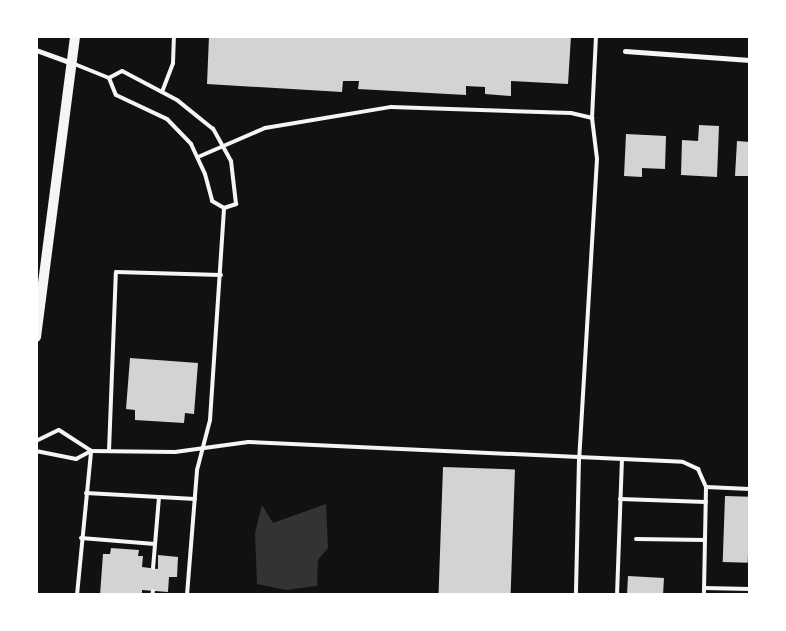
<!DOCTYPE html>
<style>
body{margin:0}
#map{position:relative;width:786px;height:631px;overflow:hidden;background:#111;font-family:"Fira Sans",sans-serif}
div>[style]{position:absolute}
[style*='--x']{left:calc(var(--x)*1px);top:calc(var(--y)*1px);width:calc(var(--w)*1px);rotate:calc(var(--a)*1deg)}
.water>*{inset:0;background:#333}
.building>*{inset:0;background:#d3d3d3;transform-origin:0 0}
.service>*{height:4px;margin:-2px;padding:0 2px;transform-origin:2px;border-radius:2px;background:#f5f5f5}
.minor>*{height:5px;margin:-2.5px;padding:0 2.5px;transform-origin:2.5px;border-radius:2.5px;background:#f5f5f5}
.secondary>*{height:10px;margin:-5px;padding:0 5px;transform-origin:5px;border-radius:5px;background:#f5f5f5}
span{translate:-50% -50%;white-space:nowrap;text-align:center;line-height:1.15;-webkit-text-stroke:4.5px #fff;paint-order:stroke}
.frame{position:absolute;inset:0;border:38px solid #fff;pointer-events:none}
</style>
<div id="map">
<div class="water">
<div style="clip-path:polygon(326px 504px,328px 548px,318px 560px,317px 586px,286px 590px,257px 584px,255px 533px,262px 505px,273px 523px)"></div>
</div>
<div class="building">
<div style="clip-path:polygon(209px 36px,571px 36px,568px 84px,511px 81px,511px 96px,485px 94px,485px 87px,466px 86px,466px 95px,358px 89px,359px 81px,343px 81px,342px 92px,207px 84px)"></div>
<div style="clip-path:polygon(699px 125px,719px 126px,717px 177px,681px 175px,682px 140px,698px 141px)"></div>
<div style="clip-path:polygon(626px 134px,666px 136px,665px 169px,642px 168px,642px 177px,624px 176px)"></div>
<div style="clip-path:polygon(737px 141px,750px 142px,750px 176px,735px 176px)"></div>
<div style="clip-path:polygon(130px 358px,198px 363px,194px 414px,185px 413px,184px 423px,135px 420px,135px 410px,126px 409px)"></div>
<div style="left:443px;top:467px;width:72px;height:128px;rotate:2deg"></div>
<div style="left:725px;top:496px;width:25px;height:66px;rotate:2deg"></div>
<div style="clip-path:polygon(111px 548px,139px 550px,138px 556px,143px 556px,142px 567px,158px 569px,158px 555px,178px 557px,177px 577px,169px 577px,168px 592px,142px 590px,142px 595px,100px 595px,103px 554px,110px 554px)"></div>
<div style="left:628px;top:576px;width:36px;height:19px;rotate:3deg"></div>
</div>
<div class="service">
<div style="--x:72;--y:63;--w:40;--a:22"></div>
<div style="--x:109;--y:78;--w:18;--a:68"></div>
<div style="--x:116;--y:95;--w:56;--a:25.2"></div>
<div style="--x:167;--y:119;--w:35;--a:46"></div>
<div style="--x:191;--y:144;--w:33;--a:65"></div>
<div style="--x:205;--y:174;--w:28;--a:75"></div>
<div style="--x:212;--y:201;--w:14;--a:30"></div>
<div style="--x:224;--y:208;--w:13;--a:-18"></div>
<div style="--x:236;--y:204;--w:43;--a:-96.6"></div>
<div style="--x:231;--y:161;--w:37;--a:-119"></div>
<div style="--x:213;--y:129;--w:46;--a:-141.1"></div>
<div style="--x:177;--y:100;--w:62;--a:-152.2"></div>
<div style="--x:122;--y:71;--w:15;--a:152"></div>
<div style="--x:162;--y:92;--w:31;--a:-69"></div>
<div style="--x:173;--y:63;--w:27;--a:-88"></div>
<div style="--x:592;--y:118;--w:82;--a:-87.2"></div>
<div style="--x:198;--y:157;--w:73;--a:-23.4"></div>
<div style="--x:265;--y:128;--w:128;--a:-9.5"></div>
<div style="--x:391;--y:107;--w:180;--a:1.9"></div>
<div style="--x:571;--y:113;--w:22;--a:13"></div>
<div style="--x:592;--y:118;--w:41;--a:83"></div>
<div style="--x:597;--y:159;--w:301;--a:93.4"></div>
<div style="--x:579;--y:459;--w:136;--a:91.3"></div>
<div style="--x:36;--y:441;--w:25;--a:-26"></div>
<div style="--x:59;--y:430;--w:38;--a:33"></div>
<div style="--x:36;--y:451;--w:41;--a:11.3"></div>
<div style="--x:76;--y:459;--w:17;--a:-28"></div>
<div style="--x:91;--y:451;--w:84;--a:0.7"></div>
<div style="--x:175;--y:452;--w:74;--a:-7.8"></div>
<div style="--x:248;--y:442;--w:435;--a:2.6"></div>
<div style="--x:683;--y:462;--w:17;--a:25"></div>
<div style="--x:698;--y:469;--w:20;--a:66"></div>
<div style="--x:706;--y:487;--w:108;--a:91.1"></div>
<div style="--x:109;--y:451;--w:179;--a:-87.8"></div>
<div style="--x:116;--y:272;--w:105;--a:1.6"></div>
<div style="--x:706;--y:487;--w:44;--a:2.6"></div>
<div style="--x:86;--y:493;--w:73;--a:3.1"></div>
<div style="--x:159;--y:497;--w:71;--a:94.8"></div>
<div style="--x:159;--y:497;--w:36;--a:3"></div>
<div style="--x:620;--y:499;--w:86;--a:2"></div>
<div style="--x:81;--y:538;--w:74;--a:4.6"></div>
<div style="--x:636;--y:539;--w:69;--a:0.8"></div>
<div style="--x:704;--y:588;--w:46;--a:1.2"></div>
<div style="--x:77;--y:595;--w:145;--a:-84.4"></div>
<div style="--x:152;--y:595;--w:4;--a:-76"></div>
<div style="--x:187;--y:595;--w:125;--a:-85.4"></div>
<div style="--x:197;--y:470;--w:52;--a:-75.4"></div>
<div style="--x:210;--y:420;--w:212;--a:-86.2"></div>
<div style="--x:617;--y:595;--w:136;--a:-87.9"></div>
</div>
<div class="minor">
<div style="--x:36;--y:50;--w:37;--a:20"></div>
<div style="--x:625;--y:51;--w:125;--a:4.1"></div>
</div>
<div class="secondary">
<div style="--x:36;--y:337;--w:304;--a:-82.6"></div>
</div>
<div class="frame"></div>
</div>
